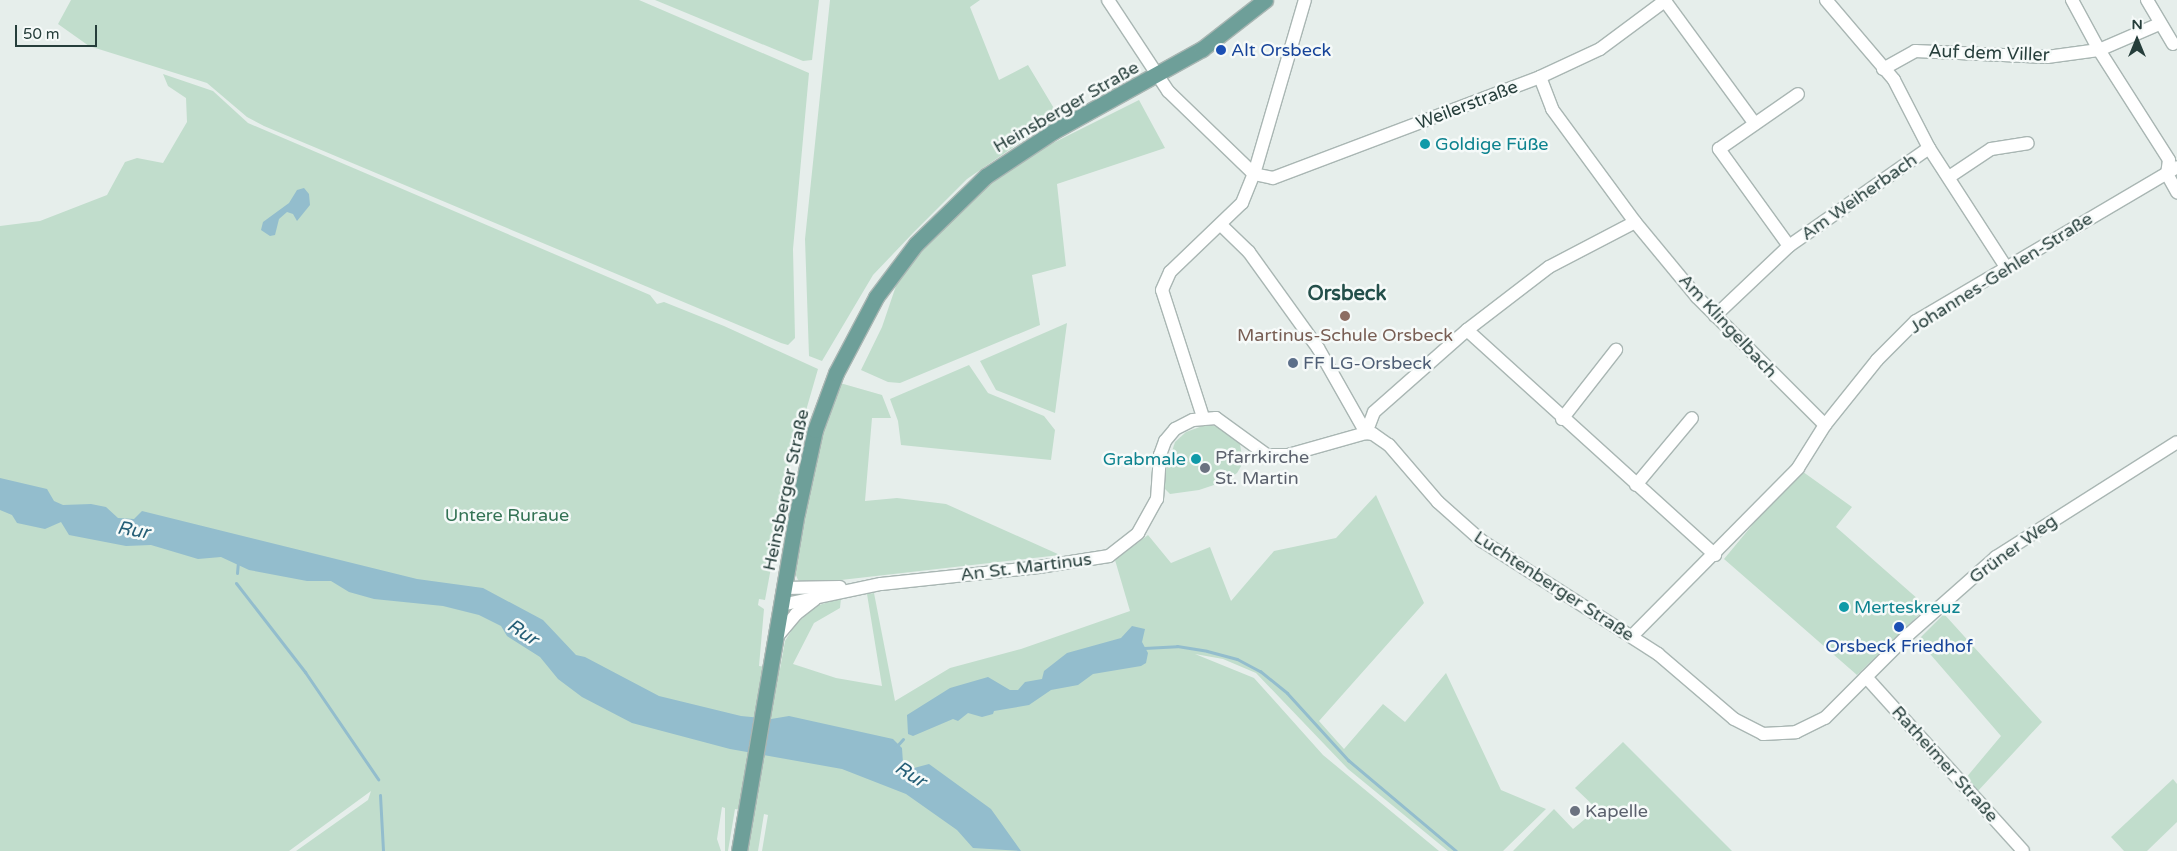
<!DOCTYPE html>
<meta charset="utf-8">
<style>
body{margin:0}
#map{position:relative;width:2177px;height:851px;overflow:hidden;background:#e6eeeb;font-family:"Varela Round",sans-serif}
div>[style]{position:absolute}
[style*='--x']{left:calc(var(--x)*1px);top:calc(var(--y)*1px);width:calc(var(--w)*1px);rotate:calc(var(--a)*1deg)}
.green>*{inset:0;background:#c1ddcc}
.water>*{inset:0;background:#93bdcd}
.stream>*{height:3px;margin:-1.5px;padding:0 1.5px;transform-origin:1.5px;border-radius:1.5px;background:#93bdcd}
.roads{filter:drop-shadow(1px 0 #a9b6b3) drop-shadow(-1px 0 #a9b6b3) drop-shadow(0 1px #a9b6b3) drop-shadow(0 -1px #a9b6b3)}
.street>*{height:12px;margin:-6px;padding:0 6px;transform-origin:6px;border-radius:6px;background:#fff}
.primary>*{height:15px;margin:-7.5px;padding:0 7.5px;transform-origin:7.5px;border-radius:7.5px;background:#6e9f99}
.dots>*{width:14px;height:14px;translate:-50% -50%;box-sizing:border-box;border:2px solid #f6faf9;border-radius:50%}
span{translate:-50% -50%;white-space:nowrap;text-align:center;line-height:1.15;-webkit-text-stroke:5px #f6faf9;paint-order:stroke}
.transit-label{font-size:18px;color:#164399}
.left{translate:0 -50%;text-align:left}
.street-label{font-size:18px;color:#263e3b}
.culture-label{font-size:18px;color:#0d838f}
.right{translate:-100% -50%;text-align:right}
.education-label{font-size:18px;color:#785e54}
.service-label{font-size:18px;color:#4e5e75}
.worship-label{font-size:18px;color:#5b616d}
.park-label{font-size:18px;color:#337254}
.water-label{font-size:19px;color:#245e76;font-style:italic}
.quarter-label{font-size:20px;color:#234f4a;font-weight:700}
.north{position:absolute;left:2112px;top:15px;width:50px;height:50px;-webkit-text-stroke:4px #f6faf9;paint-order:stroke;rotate:0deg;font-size:14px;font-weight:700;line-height:20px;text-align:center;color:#263e3b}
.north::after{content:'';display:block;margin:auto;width:18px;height:22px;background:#263e3b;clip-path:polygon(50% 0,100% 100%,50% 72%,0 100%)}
.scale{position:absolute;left:15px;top:25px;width:82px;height:22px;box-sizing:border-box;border:2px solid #263e3b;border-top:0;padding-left:6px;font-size:15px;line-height:18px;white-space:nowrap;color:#263e3b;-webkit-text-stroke:4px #f6faf9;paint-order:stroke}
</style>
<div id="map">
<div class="green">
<div style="clip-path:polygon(71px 0,639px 0,809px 73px,793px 249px,795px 338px,788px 345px,781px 343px,264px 126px,247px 117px,207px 83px,89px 46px,58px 24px)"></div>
<div style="clip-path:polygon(655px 0,819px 0,812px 60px,803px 61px)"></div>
<div style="clip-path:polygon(830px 0,980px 0,970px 7px,999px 80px,1028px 65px,1061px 120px,1031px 135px,967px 179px,913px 233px,873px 275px,822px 361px,809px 356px,805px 239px)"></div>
<div style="clip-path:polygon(163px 74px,213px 91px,248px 123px,650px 295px,657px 304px,664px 302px,724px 326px,818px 369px,790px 466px,765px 600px,759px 599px,758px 605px,764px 609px,759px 666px,780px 669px,785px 641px,795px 625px,816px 606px,841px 598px,840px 608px,814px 623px,793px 664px,836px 678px,882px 686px,867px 594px,874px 593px,895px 701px,950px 668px,1021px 649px,1130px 611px,1115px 560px,1148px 535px,1171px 563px,1210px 547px,1231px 601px,1274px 551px,1336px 538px,1376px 495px,1424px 603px,1319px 721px,1344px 749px,1383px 704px,1405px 722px,1446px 673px,1501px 790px,1546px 809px,1503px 851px,1448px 851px,1348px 769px,1256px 673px,1223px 659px,1195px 654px,1254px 678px,1323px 755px,1439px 851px,762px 851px,768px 815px,764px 814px,758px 851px,745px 851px,752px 812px,735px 809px,728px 851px,725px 851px,725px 808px,722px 807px,717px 839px,721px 851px,296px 851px,368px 800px,371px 791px,289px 851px,0 851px,0 226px,40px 221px,107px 195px,125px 162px,137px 158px,163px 163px,187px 122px,186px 98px,168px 86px)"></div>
<div style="clip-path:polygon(1139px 100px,1165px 148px,1057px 184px,1066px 266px,1032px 275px,1040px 325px,900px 383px,888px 382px,861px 370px,882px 327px,899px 277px,965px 204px,1029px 155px)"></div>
<div style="clip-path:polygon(1067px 323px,1055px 413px,996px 390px,980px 361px)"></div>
<div style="clip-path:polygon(969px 365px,988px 393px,1044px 416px,1055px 430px,1051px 460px,901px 445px,898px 421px,890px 399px)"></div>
<div style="clip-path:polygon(840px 383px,882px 395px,891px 418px,872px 418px,865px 501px,897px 498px,946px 504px,1060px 555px,806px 584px,798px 580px,795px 573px,807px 493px,824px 426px)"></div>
<div style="clip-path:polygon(1208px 424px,1223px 429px,1240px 444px,1243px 463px,1237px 473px,1226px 481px,1199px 490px,1170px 494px,1165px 489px,1165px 473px,1175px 442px,1186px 432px)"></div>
<div style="clip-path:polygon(1799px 469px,1852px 507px,1836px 527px,1927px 607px,1857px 675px,1724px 559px)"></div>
<div style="clip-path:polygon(1944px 614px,2042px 722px,1977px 792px,1965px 779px,2001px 736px,1918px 640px)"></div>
<div style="clip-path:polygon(1623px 742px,1732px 851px,1513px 851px,1554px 809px,1573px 829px,1597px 809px,1575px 788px)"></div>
<div style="clip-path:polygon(2173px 779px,2177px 784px,2177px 822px,2147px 851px,2124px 851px,2111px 837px)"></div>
</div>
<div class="water">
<div style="clip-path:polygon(304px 188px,309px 194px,310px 205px,297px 221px,293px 214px,287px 212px,279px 219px,275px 235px,270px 236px,261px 230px,263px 222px,289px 203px,297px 190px)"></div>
<div style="clip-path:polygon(0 478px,47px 489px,54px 501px,63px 505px,91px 504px,106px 507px,118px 518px,134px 519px,142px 511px,417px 579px,483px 588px,543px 620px,576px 655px,585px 657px,659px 696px,741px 716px,771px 719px,789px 716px,893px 739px,902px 748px,903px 763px,914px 768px,929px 764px,991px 809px,1021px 851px,973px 848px,957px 830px,906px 794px,842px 769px,730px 749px,632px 723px,582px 697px,558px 679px,540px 657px,507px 636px,501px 626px,479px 615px,443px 606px,374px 599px,349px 592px,331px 581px,307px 581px,249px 570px,221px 557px,198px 559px,151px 545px,126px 546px,69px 535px,61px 522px,45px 529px,17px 523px,12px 515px,0 510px)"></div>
<div style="clip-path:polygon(1132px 626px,1145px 629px,1142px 642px,1148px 653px,1146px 663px,1141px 666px,1093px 674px,1078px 685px,1051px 690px,1029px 705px,994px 711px,993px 714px,982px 717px,968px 713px,958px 721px,953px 719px,913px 736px,908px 734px,907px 715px,950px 688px,988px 677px,1010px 690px,1018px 690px,1025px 682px,1042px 679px,1044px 671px,1067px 653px,1121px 638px)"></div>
</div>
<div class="stream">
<div style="--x:237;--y:573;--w:12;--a:-85"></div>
<div style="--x:236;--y:583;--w:113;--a:52.2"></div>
<div style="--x:305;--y:672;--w:130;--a:55.7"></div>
<div style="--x:1144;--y:648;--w:33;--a:-3"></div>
<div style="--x:1177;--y:646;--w:30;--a:9"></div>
<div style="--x:1207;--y:651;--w:31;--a:15"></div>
<div style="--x:1237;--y:659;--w:26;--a:28"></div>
<div style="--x:1260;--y:671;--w:35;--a:39"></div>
<div style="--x:1287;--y:693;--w:91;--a:47.7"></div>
<div style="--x:1348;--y:760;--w:141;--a:40.1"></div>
<div style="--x:895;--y:748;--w:12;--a:-48"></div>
<div style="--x:380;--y:795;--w:56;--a:86.9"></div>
</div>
<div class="roads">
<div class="street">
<div style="--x:1108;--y:0;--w:109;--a:56.6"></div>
<div style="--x:1168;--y:91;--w:120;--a:44"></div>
<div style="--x:1826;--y:0;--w:105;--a:49.6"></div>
<div style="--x:1894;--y:80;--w:76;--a:62.8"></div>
<div style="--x:1929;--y:148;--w:142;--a:57.1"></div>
<div style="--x:2072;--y:0;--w:57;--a:61.6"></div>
<div style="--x:2099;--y:50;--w:130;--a:57.5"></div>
<div style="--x:2169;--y:160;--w:14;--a:98"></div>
<div style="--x:2167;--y:174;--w:21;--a:61"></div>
<div style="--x:2147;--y:0;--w:51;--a:59.4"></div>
<div style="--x:1665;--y:1;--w:152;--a:53.8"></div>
<div style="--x:1883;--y:69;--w:37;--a:-29"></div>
<div style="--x:1915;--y:51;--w:132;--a:2.6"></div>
<div style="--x:2047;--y:57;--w:52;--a:-7.7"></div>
<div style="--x:2099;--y:50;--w:65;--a:-23.4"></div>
<div style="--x:1540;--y:77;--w:34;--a:69"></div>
<div style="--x:1552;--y:109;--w:140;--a:53.7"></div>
<div style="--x:1635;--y:222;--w:97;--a:50.4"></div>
<div style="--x:1697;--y:297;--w:181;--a:45"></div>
<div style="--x:1254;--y:174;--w:19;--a:12"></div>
<div style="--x:1273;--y:178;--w:285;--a:-20.7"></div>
<div style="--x:1540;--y:77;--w:66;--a:-25"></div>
<div style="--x:1600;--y:49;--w:82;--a:-36.6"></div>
<div style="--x:1949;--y:177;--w:50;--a:-33.7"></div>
<div style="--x:1991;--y:149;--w:37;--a:-9"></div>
<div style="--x:1221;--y:225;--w:39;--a:44"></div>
<div style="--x:1249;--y:252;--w:118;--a:54.3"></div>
<div style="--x:1318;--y:348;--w:98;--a:60.5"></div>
<div style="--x:1789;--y:246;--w:120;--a:-125.8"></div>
<div style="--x:1719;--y:149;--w:96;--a:-34.8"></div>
<div style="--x:1715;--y:316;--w:102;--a:-43.4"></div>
<div style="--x:1789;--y:246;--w:171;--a:-35"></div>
<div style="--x:1467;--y:330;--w:335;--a:42.2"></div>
<div style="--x:1203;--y:417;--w:133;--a:-107.9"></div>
<div style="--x:1162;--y:290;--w:20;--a:-66"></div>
<div style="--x:1170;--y:272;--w:100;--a:-43.8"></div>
<div style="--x:1242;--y:203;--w:31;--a:-68"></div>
<div style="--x:1254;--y:174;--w:181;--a:-73.7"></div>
<div style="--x:1562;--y:419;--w:88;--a:-52"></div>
<div style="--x:1366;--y:433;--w:22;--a:-69"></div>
<div style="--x:1374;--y:412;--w:124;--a:-41.4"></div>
<div style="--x:1467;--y:330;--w:103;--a:-37.5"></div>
<div style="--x:1549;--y:267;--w:97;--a:-27.6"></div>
<div style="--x:1636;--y:485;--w:87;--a:-50.1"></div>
<div style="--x:784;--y:588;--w:56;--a:-1"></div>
<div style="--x:781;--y:605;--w:102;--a:-11.9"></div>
<div style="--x:881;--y:584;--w:159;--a:-6.1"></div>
<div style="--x:1039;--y:567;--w:71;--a:-8.9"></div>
<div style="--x:1109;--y:556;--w:37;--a:-38"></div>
<div style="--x:1138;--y:533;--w:39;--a:-61"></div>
<div style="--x:1157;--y:499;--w:44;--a:-86.1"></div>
<div style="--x:1160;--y:455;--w:15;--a:-70"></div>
<div style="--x:1165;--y:441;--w:16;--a:-50"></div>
<div style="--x:1175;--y:429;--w:20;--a:-27"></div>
<div style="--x:1193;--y:420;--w:23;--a:-5"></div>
<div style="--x:1216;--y:418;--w:63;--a:36"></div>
<div style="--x:1267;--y:455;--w:21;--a:0"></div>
<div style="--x:1288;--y:455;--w:81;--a:-15.8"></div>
<div style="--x:1366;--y:433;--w:7;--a:8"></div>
<div style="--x:1373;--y:434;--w:19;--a:35"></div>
<div style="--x:1389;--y:445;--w:75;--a:49.3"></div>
<div style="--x:1438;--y:502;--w:59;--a:41.6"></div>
<div style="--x:1482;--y:541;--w:209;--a:32.7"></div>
<div style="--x:1658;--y:654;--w:100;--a:40.5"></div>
<div style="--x:1734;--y:719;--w:33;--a:27"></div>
<div style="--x:1763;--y:734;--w:33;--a:-3"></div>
<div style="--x:1796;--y:732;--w:32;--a:-26"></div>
<div style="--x:1825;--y:718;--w:119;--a:-45"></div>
<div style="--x:1909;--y:634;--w:116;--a:-41.5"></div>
<div style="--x:1996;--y:557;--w:214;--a:-32.4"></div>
<div style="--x:1632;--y:636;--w:236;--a:-45.3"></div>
<div style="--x:1798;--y:468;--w:51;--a:-57.9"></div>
<div style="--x:1825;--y:425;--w:83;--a:-51.3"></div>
<div style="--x:1877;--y:360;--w:55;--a:-45"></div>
<div style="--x:1916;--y:321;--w:303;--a:-30.5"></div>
<div style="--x:776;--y:638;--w:31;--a:-50"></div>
<div style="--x:796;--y:614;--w:24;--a:-38"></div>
<div style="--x:1866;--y:677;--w:234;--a:47.9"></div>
</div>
<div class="primary">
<div style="--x:739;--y:851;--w:343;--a:-80.3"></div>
<div style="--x:797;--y:513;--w:85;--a:-77.8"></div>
<div style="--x:815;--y:430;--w:61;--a:-69.8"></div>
<div style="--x:836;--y:373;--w:86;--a:-62.2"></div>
<div style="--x:876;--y:297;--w:66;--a:-53"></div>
<div style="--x:916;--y:244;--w:98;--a:-44.2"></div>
<div style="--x:986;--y:176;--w:82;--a:-33.5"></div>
<div style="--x:1054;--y:131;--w:169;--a:-29"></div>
<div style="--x:1202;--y:49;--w:80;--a:-37.9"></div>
</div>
</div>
<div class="dots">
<div style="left:1221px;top:50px;background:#1a4fb4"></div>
<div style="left:1425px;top:144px;background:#0f9aa8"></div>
<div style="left:1345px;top:316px;background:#8d6e63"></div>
<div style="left:1293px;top:363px;background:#5c6f8a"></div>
<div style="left:1196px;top:459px;background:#0f9aa8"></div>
<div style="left:1205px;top:468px;background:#6b7280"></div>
<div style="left:1844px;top:607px;background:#0f9aa8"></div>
<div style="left:1899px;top:627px;background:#1a4fb4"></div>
<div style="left:1575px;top:811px;background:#6b7280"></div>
</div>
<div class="transit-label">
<span class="left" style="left:1231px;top:50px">Alt Orsbeck</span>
<span style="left:1899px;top:646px">Orsbeck Friedhof</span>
</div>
<div class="street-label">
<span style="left:1989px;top:53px;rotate:2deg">Auf dem Viller</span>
<span style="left:1467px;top:105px;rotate:-21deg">Weilerstraße</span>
<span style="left:1066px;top:107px;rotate:-30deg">Heinsberger Straße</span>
<span style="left:1859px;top:197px;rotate:-35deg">Am Weiherbach</span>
<span style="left:2001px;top:273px;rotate:-32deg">Johannes-Gehlen-Straße</span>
<span style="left:1728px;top:326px;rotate:47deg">Am Klingelbach</span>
<span style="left:786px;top:490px;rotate:-78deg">Heinsberger Straße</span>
<span style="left:2013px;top:549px;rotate:-36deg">Grüner Weg</span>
<span style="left:1026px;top:567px;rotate:-7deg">An St. Martinus</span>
<span style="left:1554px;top:586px;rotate:33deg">Luchtenberger Straße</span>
<span style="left:1945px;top:764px;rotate:48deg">Ratheimer Straße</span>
</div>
<div class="culture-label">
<span class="left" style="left:1435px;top:144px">Goldige Füße</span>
<span class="right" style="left:1186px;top:459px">Grabmale</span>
<span class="left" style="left:1854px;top:607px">Merteskreuz</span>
</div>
<div class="education-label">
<span style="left:1345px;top:335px">Martinus-Schule Orsbeck</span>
</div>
<div class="service-label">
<span class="left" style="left:1303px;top:363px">FF LG-Orsbeck</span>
</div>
<div class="worship-label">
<span class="left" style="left:1215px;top:468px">Pfarrkirche<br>St. Martin</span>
<span class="left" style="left:1585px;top:811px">Kapelle</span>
</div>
<div class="park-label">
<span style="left:507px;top:515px">Untere Ruraue</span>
</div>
<div class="water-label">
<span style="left:133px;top:531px;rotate:10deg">Rur</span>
<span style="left:522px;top:633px;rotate:33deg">Rur</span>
<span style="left:910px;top:775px;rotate:32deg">Rur</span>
</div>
<div class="quarter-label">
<span style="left:1347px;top:294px">Orsbeck</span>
</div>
<div class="north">N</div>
<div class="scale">50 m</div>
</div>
